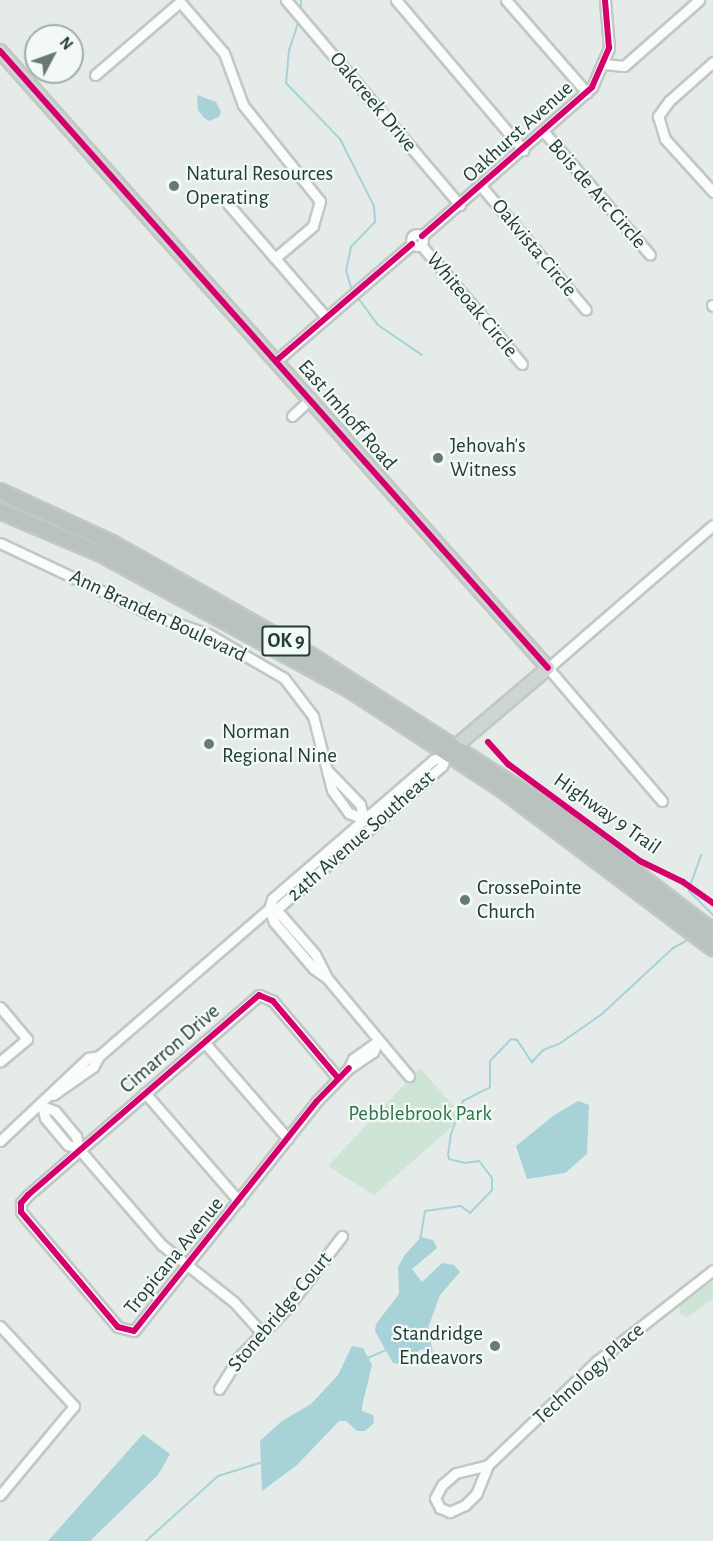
<!DOCTYPE html>
<style>
body{margin:0}
#map{position:relative;width:713px;height:1541px;overflow:hidden;background:#e5ebe8;font-family:"Alegreya Sans",sans-serif}
div>[style]{position:absolute}
[style*='--x']{left:calc(var(--x)*1px);top:calc(var(--y)*1px);width:calc(var(--w)*1px);rotate:calc(var(--a)*1deg)}
.green>*{inset:0;background:#cee4d4}
.water>*{inset:0;background:#a6d2d8}
.stream>*{height:2px;margin:-1px;padding:0 1px;transform-origin:1px;border-radius:1px;background:#a6d2d8}
.roads{filter:drop-shadow(2px 0 #c2c8c5) drop-shadow(-2px 0 #c2c8c5) drop-shadow(0 2px #c2c8c5) drop-shadow(0 -2px #c2c8c5)}
.minor>*{height:9px;margin:-4.5px;padding:0 4.5px;transform-origin:4.5px;border-radius:4.5px;background:#fbfcfc}
.minor>.ring{margin:-4.5px;padding:0;box-sizing:content-box;background:none;border:9px solid #fbfcfc;border-radius:50%}
.major>*{height:12px;margin:-6px;padding:0 6px;transform-origin:6px;border-radius:6px;background:#ced6d4}
.highway>*{height:14px;margin:-7px;padding:0 7px;transform-origin:7px;border-radius:7px;background:#bac2c0}
.cycleway>*{height:6px;margin:-3px;padding:0 3px;transform-origin:3px;border-radius:3px;background:#d6006c}
.dots>*{width:16px;height:16px;translate:-50% -50%;box-sizing:border-box;border:3px solid #f3f9f6;border-radius:50%}
span{translate:-50% -50%;white-space:nowrap;text-align:center;line-height:1.15;-webkit-text-stroke:4.5px #f3f9f6;paint-order:stroke}
.shield-label span{padding:2px 4px;background:#f3f9f6;border:2px solid;border-radius:4px;-webkit-text-stroke-width:0}
.shield-label{font-size:20px;color:#223e36;font-weight:700}
.street-label{font-size:21px;color:#223e36}
.poi-label{font-size:21px;color:#223e36}
.left{translate:0 -50%;text-align:left}
.right{translate:-100% -50%;text-align:right}
.park-label{font-size:21px;color:#2d7547}
.north{position:absolute;left:24px;top:24px;width:60px;height:60px;box-sizing:border-box;background:#f3f9f6;border:2px solid #9faea9;border-radius:50%;rotate:49deg;font-size:16px;font-weight:700;line-height:24px;text-align:center;color:#223e36}
.north::after{content:'';display:block;margin:auto;width:21px;height:27px;background:#667b74;clip-path:polygon(50% 0,100% 100%,50% 72%,0 100%)}
</style>
<div id="map">
<div class="green">
<div style="clip-path:polygon(420px 1068px,463px 1117px,374px 1195px,328px 1166px)"></div>
<div style="clip-path:polygon(713px 1281px,713px 1299px,687px 1317px,680px 1314px,680px 1304px)"></div>
</div>
<div class="water">
<div style="clip-path:polygon(197px 95px,216px 102px,221px 112px,219px 117px,209px 121px,204px 118px,198px 110px)"></div>
<div style="clip-path:polygon(578px 1101px,589px 1105px,587px 1154px,565px 1173px,527px 1179px,516px 1146px,553px 1116px)"></div>
<div style="clip-path:polygon(421px 1237px,433px 1240px,437px 1248px,412px 1269px,422px 1282px,442px 1263px,454px 1265px,460px 1272px,440px 1295px,428px 1328px,433px 1353px,422px 1349px,398px 1364px,393px 1363px,375px 1331px,376px 1324px,399px 1294px,398px 1267px,404px 1256px)"></div>
<div style="clip-path:polygon(352px 1346px,363px 1348px,372px 1365px,362px 1406px,362px 1411px,373px 1415px,374px 1423px,365px 1431px,357px 1431px,346px 1421px,339px 1421px,297px 1465px,262px 1491px,260px 1441px,282px 1421px,311px 1404px,338px 1375px)"></div>
<div style="clip-path:polygon(143px 1434px,170px 1454px,158px 1475px,90px 1541px,48px 1541px)"></div>
</div>
<div class="stream">
<div style="--x:301;--y:0;--w:12;--a:90"></div>
<div style="--x:299;--y:20;--w:32;--a:108"></div>
<div style="--x:289;--y:50;--w:33;--a:95"></div>
<div style="--x:286;--y:83;--w:78;--a:46"></div>
<div style="--x:340;--y:139;--w:75;--a:63.1"></div>
<div style="--x:374;--y:206;--w:16;--a:86"></div>
<div style="--x:375;--y:222;--w:35;--a:134"></div>
<div style="--x:351;--y:247;--w:24;--a:102"></div>
<div style="--x:346;--y:270;--w:22;--a:74"></div>
<div style="--x:356;--y:295;--w:37;--a:54"></div>
<div style="--x:378;--y:325;--w:53;--a:34.3"></div>
<div style="--x:691;--y:883;--w:30;--a:-70"></div>
<div style="--x:689;--y:891;--w:34;--a:45"></div>
<div style="--x:420;--y:1240;--w:29;--a:-80"></div>
<div style="--x:425;--y:1211;--w:36;--a:-8"></div>
<div style="--x:461;--y:1206;--w:11;--a:38"></div>
<div style="--x:470;--y:1213;--w:32;--a:-46"></div>
<div style="--x:492;--y:1190;--w:12;--a:-90"></div>
<div style="--x:492;--y:1178;--w:21;--a:-127"></div>
<div style="--x:479;--y:1161;--w:14;--a:172"></div>
<div style="--x:465;--y:1163;--w:16;--a:-166"></div>
<div style="--x:449;--y:1159;--w:4;--a:-104"></div>
<div style="--x:448;--y:1155;--w:21;--a:-82"></div>
<div style="--x:451;--y:1134;--w:35;--a:-70"></div>
<div style="--x:463;--y:1101;--w:30;--a:-27"></div>
<div style="--x:490;--y:1087;--w:26;--a:-90"></div>
<div style="--x:490;--y:1061;--w:30;--a:-46"></div>
<div style="--x:511;--y:1039;--w:6;--a:9"></div>
<div style="--x:517;--y:1040;--w:27;--a:56"></div>
<div style="--x:532;--y:1062;--w:16;--a:-47"></div>
<div style="--x:543;--y:1050;--w:17;--a:-21"></div>
<div style="--x:559;--y:1044;--w:52;--a:-34.9"></div>
<div style="--x:602;--y:1014;--w:97;--a:-42.9"></div>
<div style="--x:673;--y:948;--w:15;--a:-28"></div>
<div style="--x:368;--y:1358;--w:20;--a:-24"></div>
<div style="--x:146;--y:1541;--w:97;--a:-42.1"></div>
<div style="--x:218;--y:1476;--w:47;--a:-17.3"></div>
</div>
<div class="roads">
<div class="minor">
<div style="--x:286;--y:0;--w:269;--a:49.7"></div>
<div style="--x:396;--y:0;--w:197;--a:49.7"></div>
<div style="--x:506;--y:0;--w:123;--a:48.9"></div>
<div style="--x:713;--y:62;--w:59;--a:138.4"></div>
<div style="--x:669;--y:101;--w:19;--a:126"></div>
<div style="--x:658;--y:116;--w:24;--a:73"></div>
<div style="--x:665;--y:139;--w:72;--a:47.8"></div>
<div style="--x:604;--y:64;--w:20;--a:6"></div>
<div style="--x:624;--y:66;--w:100;--a:-41.3"></div>
<div style="--x:95;--y:75;--w:112;--a:-40.7"></div>
<div style="--x:180;--y:2;--w:67;--a:49.2"></div>
<div style="--x:224;--y:53;--w:55;--a:69.9"></div>
<div style="--x:243;--y:105;--w:123;--a:51.3"></div>
<div style="--x:320;--y:201;--w:26;--a:106"></div>
<div style="--x:313;--y:226;--w:50;--a:139.9"></div>
<div style="--x:544;--y:132;--w:162;--a:49.2"></div>
<div style="--x:481;--y:186;--w:162;--a:49.7"></div>
<div style="--x:228;--y:204;--w:150;--a:49.1"></div>
<div class="ring" style="left:411px;top:234px;width:3px;height:3px"></div>
<div style="--x:422;--y:236;--w:226;--a:-41.2"></div>
<div style="--x:592;--y:87;--w:43;--a:-66.4"></div>
<div style="--x:609;--y:48;--w:48;--a:-94.8"></div>
<div style="--x:421;--y:245;--w:156;--a:49.7"></div>
<div style="--x:712;--y:305;--w:1;--a:45"></div>
<div style="--x:277;--y:360;--w:178;--a:-40.7"></div>
<div style="--x:292;--y:416;--w:26;--a:-43"></div>
<div style="--x:0;--y:543;--w:166;--a:25.3"></div>
<div style="--x:150;--y:614;--w:61;--a:19"></div>
<div style="--x:208;--y:634;--w:88;--a:30.1"></div>
<div style="--x:284;--y:678;--w:48;--a:52.7"></div>
<div style="--x:313;--y:716;--w:76;--a:75.6"></div>
<div style="--x:332;--y:790;--w:29;--a:54"></div>
<div style="--x:349;--y:813;--w:16;--a:22"></div>
<div style="--x:328;--y:771;--w:46;--a:45.9"></div>
<div style="--x:360;--y:804;--w:16;--a:75"></div>
<div style="--x:662;--y:801;--w:175;--a:-130.6"></div>
<div style="--x:548;--y:668;--w:218;--a:-40.9"></div>
<div style="--x:269;--y:909;--w:10;--a:-73"></div>
<div style="--x:272;--y:899;--w:213;--a:-40.8"></div>
<div style="--x:433;--y:760;--w:14;--a:-21"></div>
<div style="--x:269;--y:909;--w:13;--a:27"></div>
<div style="--x:281;--y:915;--w:52;--a:48.9"></div>
<div style="--x:315;--y:954;--w:27;--a:63"></div>
<div style="--x:327;--y:978;--w:16;--a:-145"></div>
<div style="--x:314;--y:969;--w:62;--a:-130.4"></div>
<div style="--x:274;--y:922;--w:14;--a:-111"></div>
<div style="--x:327;--y:978;--w:128;--a:50.1"></div>
<div style="--x:0;--y:1007;--w:42;--a:49.8"></div>
<div style="--x:27;--y:1039;--w:35;--a:140"></div>
<div style="--x:378;--y:1041;--w:12;--a:114"></div>
<div style="--x:373;--y:1052;--w:29;--a:146"></div>
<div style="--x:349;--y:1068;--w:10;--a:-66"></div>
<div style="--x:353;--y:1059;--w:31;--a:-36"></div>
<div style="--x:204;--y:1042;--w:128;--a:49.1"></div>
<div style="--x:338;--y:1078;--w:101;--a:-130.2"></div>
<div style="--x:273;--y:1001;--w:15;--a:-157"></div>
<div style="--x:259;--y:995;--w:306;--a:139.1"></div>
<div style="--x:28;--y:1195;--w:11;--a:131"></div>
<div style="--x:21;--y:1203;--w:9;--a:90"></div>
<div style="--x:21;--y:1212;--w:150;--a:49.9"></div>
<div style="--x:118;--y:1327;--w:16;--a:14"></div>
<div style="--x:134;--y:1331;--w:293;--a:-51.5"></div>
<div style="--x:316;--y:1102;--w:47;--a:-45.9"></div>
<div style="--x:145;--y:1093;--w:143;--a:49"></div>
<div style="--x:53;--y:1095;--w:49;--a:-35"></div>
<div style="--x:93;--y:1067;--w:13;--a:-61"></div>
<div style="--x:99;--y:1056;--w:225;--a:-40.9"></div>
<div style="--x:269;--y:909;--w:10;--a:-11"></div>
<div style="--x:279;--y:907;--w:216;--a:-40.9"></div>
<div style="--x:442;--y:766;--w:13;--a:-67"></div>
<div style="--x:42;--y:1106;--w:14;--a:21"></div>
<div style="--x:55;--y:1111;--w:33;--a:50"></div>
<div style="--x:76;--y:1136;--w:13;--a:77"></div>
<div style="--x:79;--y:1149;--w:127;--a:49.2"></div>
<div style="--x:162;--y:1245;--w:92;--a:38.4"></div>
<div style="--x:234;--y:1302;--w:40;--a:48"></div>
<div style="--x:42;--y:1106;--w:12;--a:76"></div>
<div style="--x:45;--y:1118;--w:35;--a:50"></div>
<div style="--x:68;--y:1145;--w:12;--a:20"></div>
<div style="--x:0;--y:1141;--w:121;--a:-43.3"></div>
<div style="--x:88;--y:1058;--w:11;--a:-10"></div>
<div style="--x:0;--y:1326;--w:109;--a:47.2"></div>
<div style="--x:74;--y:1406;--w:116;--a:129.7"></div>
<div style="--x:219;--y:1389;--w:36;--a:-58"></div>
<div style="--x:238;--y:1358;--w:69;--a:-45.6"></div>
<div style="--x:286;--y:1309;--w:92;--a:-52.5"></div>
<div style="--x:488;--y:1465;--w:31;--a:112"></div>
<div style="--x:476;--y:1494;--w:16;--a:135"></div>
<div style="--x:465;--y:1505;--w:17;--a:155"></div>
<div style="--x:450;--y:1512;--w:11;--a:-158"></div>
<div style="--x:440;--y:1508;--w:11;--a:-117"></div>
<div style="--x:435;--y:1498;--w:15;--a:-62"></div>
<div style="--x:442;--y:1485;--w:18;--a:-41"></div>
<div style="--x:456;--y:1473;--w:33;--a:-14"></div>
<div style="--x:488;--y:1465;--w:151;--a:-43.7"></div>
<div style="--x:597;--y:1361;--w:147;--a:-38.1"></div>
</div>
<div class="major">
<div style="--x:0;--y:51;--w:825;--a:48.39"></div>
<div style="--x:548;--y:668;--w:130;--a:139.7"></div>
</div>
<div class="highway">
<div style="--x:0;--y:491;--w:123;--a:24.9"></div>
<div style="--x:112;--y:543;--w:227;--a:29.5"></div>
<div style="--x:310;--y:655;--w:304;--a:32.6"></div>
<div style="--x:566;--y:819;--w:185;--a:37.5"></div>
<div style="--x:0;--y:511;--w:110;--a:23.1"></div>
<div style="--x:101;--y:554;--w:286;--a:28.6"></div>
<div style="--x:352;--y:691;--w:181;--a:33.3"></div>
<div style="--x:503;--y:790;--w:263;--a:37"></div>
</div>
</div>
<div class="cycleway">
<div style="--x:0;--y:51;--w:825;--a:48.39"></div>
<div style="--x:422;--y:236;--w:226;--a:-41.2"></div>
<div style="--x:592;--y:87;--w:43;--a:-66.4"></div>
<div style="--x:609;--y:48;--w:48;--a:-94.8"></div>
<div style="--x:277;--y:360;--w:178;--a:-40.7"></div>
<div style="--x:488;--y:742;--w:30;--a:48"></div>
<div style="--x:508;--y:764;--w:164;--a:36.3"></div>
<div style="--x:640;--y:861;--w:48;--a:26"></div>
<div style="--x:683;--y:882;--w:37;--a:35"></div>
<div style="--x:338;--y:1078;--w:101;--a:-130.2"></div>
<div style="--x:273;--y:1001;--w:15;--a:-157"></div>
<div style="--x:259;--y:995;--w:306;--a:139.1"></div>
<div style="--x:28;--y:1195;--w:11;--a:131"></div>
<div style="--x:21;--y:1203;--w:9;--a:90"></div>
<div style="--x:21;--y:1212;--w:150;--a:49.9"></div>
<div style="--x:118;--y:1327;--w:16;--a:14"></div>
<div style="--x:134;--y:1331;--w:293;--a:-51.5"></div>
<div style="--x:316;--y:1102;--w:47;--a:-45.9"></div>
</div>
<div class="dots">
<div style="left:174px;top:186px;background:#667b74"></div>
<div style="left:438px;top:458px;background:#667b74"></div>
<div style="left:209px;top:744px;background:#667b74"></div>
<div style="left:465px;top:900px;background:#667b74"></div>
<div style="left:495px;top:1346px;background:#667b74"></div>
</div>
<div class="shield-label">
<span style="left:286px;top:641px">OK 9</span>
</div>
<div class="street-label">
<span style="left:373px;top:102px;rotate:50deg">Oakcreek Drive</span>
<span style="left:518px;top:132px;rotate:-42deg">Oakhurst Avenue</span>
<span style="left:597px;top:194px;rotate:49deg">Bois de Arc Circle</span>
<span style="left:534px;top:248px;rotate:50deg">Oakvista Circle</span>
<span style="left:472px;top:305px;rotate:50deg">Whiteoak Circle</span>
<span style="left:347px;top:415px;rotate:49deg">East Imhoff Road</span>
<span style="left:158px;top:616px;rotate:25deg">Ann Branden Boulevard</span>
<span style="left:607px;top:814px;rotate:35deg">Highway 9 Trail</span>
<span style="left:361px;top:836px;rotate:-41deg">24th Avenue Southeast</span>
<span style="left:170px;top:1049px;rotate:-41deg">Cimarron Drive</span>
<span style="left:174px;top:1256px;rotate:-51deg">Tropicana Avenue</span>
<span style="left:280px;top:1312px;rotate:-50deg">Stonebridge Court</span>
<span style="left:589px;top:1374px;rotate:-42deg">Technology Place</span>
</div>
<div class="poi-label">
<span class="left" style="left:186px;top:186px">Natural Resources<br>Operating</span>
<span class="left" style="left:450px;top:458px">Jehovah's<br>Witness</span>
<span class="left" style="left:222px;top:744px">Norman<br>Regional Nine</span>
<span class="left" style="left:477px;top:900px">CrossePointe<br>Church</span>
<span class="right" style="left:483px;top:1346px">Standridge<br>Endeavors</span>
</div>
<div class="park-label">
<span style="left:420px;top:1114px">Pebblebrook Park</span>
</div>
<div class="north">N</div>
</div>
